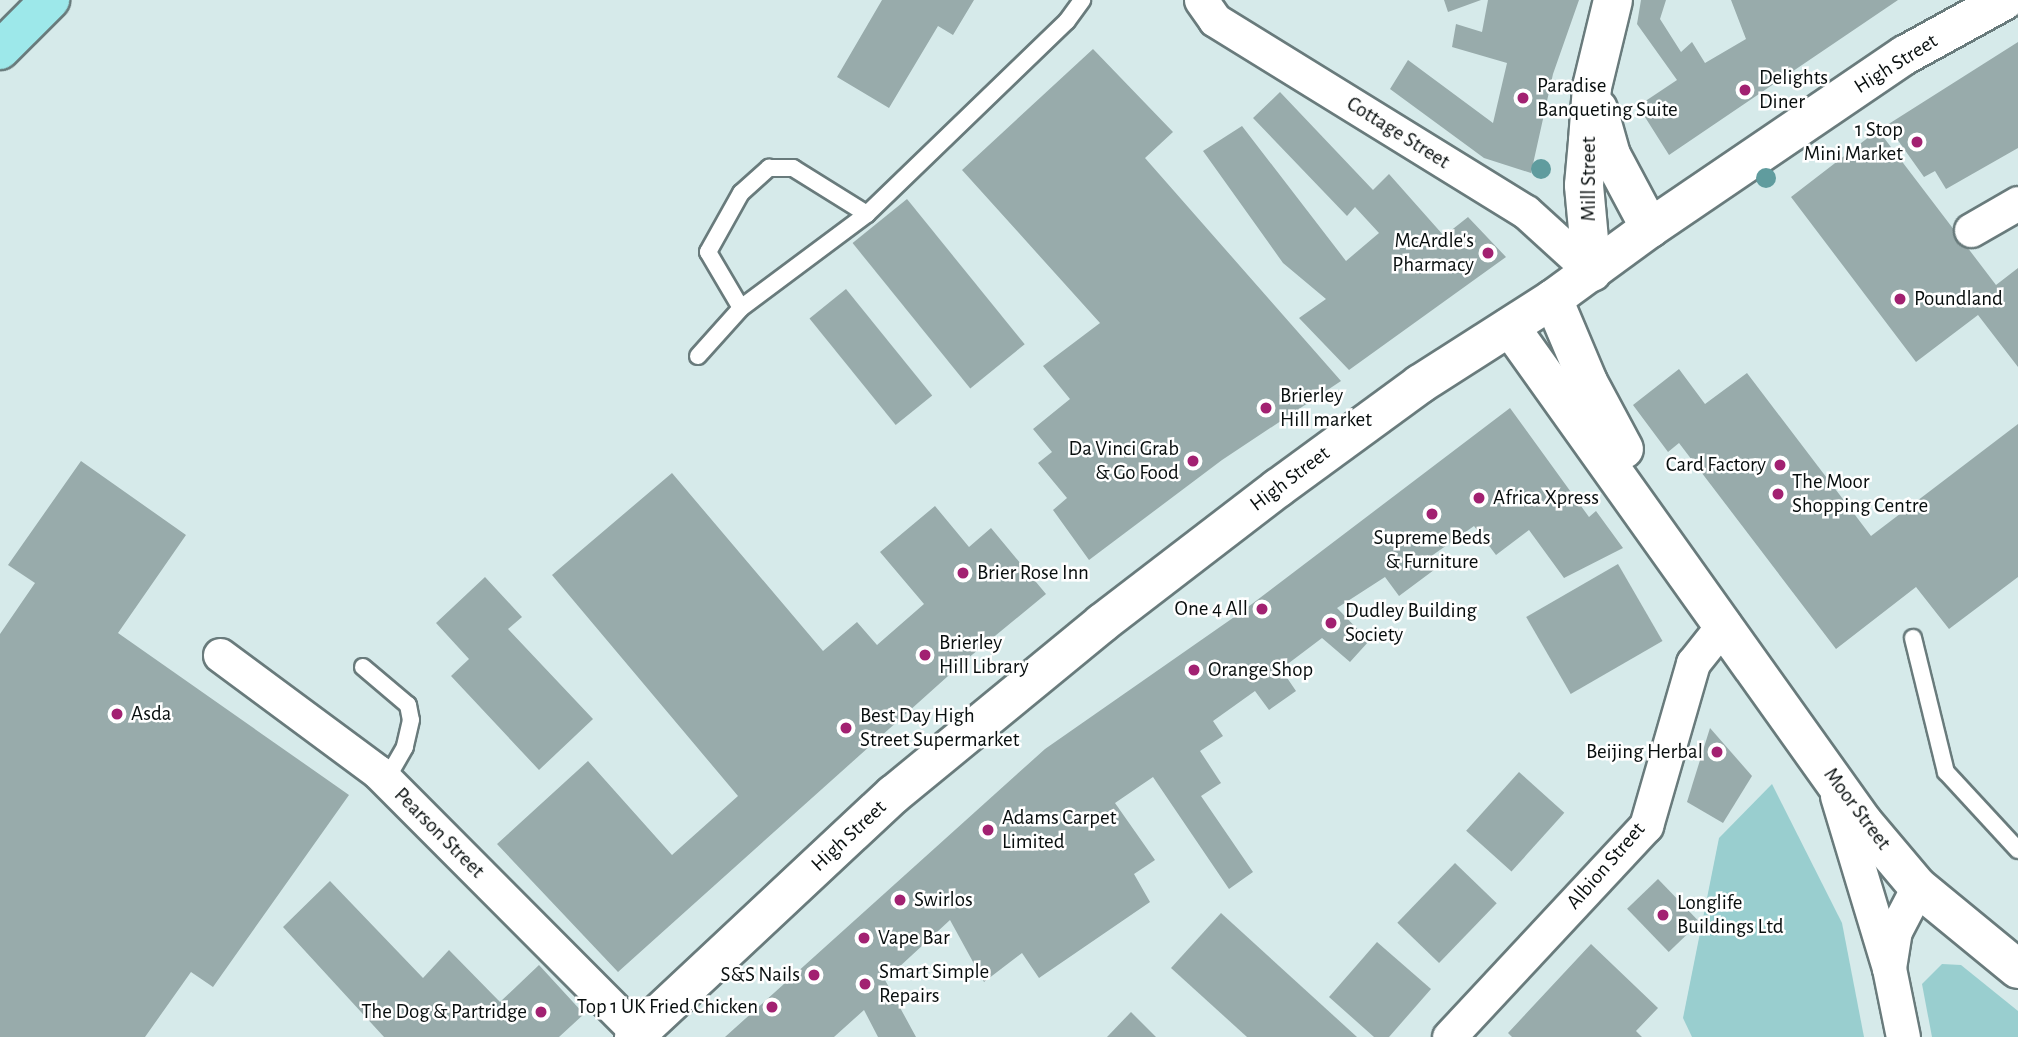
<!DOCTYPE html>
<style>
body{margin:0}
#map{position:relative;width:2018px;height:1037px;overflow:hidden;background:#d6eaea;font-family:"Alegreya Sans",sans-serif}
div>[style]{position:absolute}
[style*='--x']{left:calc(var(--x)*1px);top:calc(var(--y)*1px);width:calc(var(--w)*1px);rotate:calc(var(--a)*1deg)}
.green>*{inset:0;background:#99cecf}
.building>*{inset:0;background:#98abab;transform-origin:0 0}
.roads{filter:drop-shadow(2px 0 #697b7c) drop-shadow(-2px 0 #697b7c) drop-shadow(0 2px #697b7c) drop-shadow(0 -2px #697b7c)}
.service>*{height:16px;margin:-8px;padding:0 8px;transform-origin:8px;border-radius:8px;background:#fff}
.minor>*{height:33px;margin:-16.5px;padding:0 16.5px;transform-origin:16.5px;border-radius:16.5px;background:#fff}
.tertiary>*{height:38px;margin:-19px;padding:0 19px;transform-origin:19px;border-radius:19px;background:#fff}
.primary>*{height:38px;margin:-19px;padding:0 19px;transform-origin:19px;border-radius:19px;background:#9de8ea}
.trees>*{width:20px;height:20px;margin:-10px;border-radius:50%;background:#609c9e}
.dots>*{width:19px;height:19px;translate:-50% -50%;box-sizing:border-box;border:4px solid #fff;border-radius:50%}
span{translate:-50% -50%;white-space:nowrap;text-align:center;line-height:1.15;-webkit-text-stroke:5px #fff;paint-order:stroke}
.street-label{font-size:21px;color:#080e0e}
.poi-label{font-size:21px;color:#080e0e}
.left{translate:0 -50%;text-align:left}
.right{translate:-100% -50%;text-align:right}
</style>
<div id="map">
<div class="green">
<div style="clip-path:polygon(1772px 784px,1842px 923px,1864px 1037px,1692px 1037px,1683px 1018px,1719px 838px)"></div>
<div style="clip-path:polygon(1942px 964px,1961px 965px,2018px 1011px,2018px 1037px,1932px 1037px,1922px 984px)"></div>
</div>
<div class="building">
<div style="clip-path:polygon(882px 0,974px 0,953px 35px,938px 26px,889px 108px,837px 77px)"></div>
<div style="clip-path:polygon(1444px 0,1481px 0,1448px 12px)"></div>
<div style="clip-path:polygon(1488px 0,1579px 0,1553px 74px,1531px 173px,1484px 158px,1390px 89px,1408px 60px,1493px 123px,1507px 63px,1452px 47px,1456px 24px,1482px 32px)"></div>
<div style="clip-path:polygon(1641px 0,1666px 0,1660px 19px,1681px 52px,1692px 42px,1705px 63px,1746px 39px,1731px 0,1898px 0,1669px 155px,1638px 106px,1677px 80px,1637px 24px)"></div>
<div style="clip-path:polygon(2018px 42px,2018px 148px,1946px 189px,1935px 171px,1924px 177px,1887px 125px)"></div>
<div style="clip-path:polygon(1093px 49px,1173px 132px,1145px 158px,1341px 381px,1222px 460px,1089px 560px,1053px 510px,1067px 498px,1038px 463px,1052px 452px,1033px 429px,1070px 399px,1043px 366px,1100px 323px,962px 170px)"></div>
<div style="clip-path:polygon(1280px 92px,1373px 190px,1389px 174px,1444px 236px,1468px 217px,1506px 257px,1349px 370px,1299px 318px,1326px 299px,1283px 263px,1203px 151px,1242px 126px,1346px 261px,1379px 233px,1355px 207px,1347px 216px,1253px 118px)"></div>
<div style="clip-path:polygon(1878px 130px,1996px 285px,2018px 268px,2018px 367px,1978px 315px,1916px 362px,1791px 197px)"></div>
<div style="left:907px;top:199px;width:187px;height:70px;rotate:51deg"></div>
<div style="left:846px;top:289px;width:137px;height:47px;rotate:51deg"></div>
<div style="clip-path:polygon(1679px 369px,1705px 404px,1747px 373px,1871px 536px,2018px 424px,2018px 577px,1949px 629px,1916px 587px,1836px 649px,1679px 443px,1668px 452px,1633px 405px)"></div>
<div style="clip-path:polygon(1510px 408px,1589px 517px,1596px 511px,1623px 548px,1564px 578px,1529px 530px,1496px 555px,1474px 526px,1430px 557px,1438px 567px,1399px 596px,1385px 577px,1337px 608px,1369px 641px,1350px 662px,1322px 638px,1281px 669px,1296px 691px,1269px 710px,1255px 691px,1213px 721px,1223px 736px,1200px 751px,1221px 783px,1201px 796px,1253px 872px,1229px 889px,1153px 777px,1115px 803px,1155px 860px,1134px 874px,1150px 902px,1039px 978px,1022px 953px,984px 982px,950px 920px,885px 980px,916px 1037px,878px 1037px,864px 1010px,834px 1037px,725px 1037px,1045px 749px,1240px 613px)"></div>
<div style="clip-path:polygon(81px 461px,186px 535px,118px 633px,349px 795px,213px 987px,191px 972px,145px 1037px,0 1037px,0 634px,35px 583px,8px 565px)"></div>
<div style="clip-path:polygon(672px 473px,823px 651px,857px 622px,877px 645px,924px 604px,880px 552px,935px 506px,969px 547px,991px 528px,1046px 594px,967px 659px,618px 972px,497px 844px,588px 761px,672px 855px,738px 796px,552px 575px)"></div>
<div style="left:1618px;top:564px;width:89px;height:106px;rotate:60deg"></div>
<div style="clip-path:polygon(485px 577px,522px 617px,508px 629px,593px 719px,539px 770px,451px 676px,469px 659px,436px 623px)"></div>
<div style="clip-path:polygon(1710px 728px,1752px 776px,1723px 823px,1687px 802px)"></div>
<div style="left:1519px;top:772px;width:61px;height:79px;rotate:42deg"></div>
<div style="left:1455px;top:863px;width:58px;height:83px;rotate:44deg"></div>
<div style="left:1658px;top:879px;width:60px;height:43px;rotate:46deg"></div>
<div style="clip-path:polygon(330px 881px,423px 978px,449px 950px,500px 1002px,539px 965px,584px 1014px,559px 1037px,384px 1037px,283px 927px)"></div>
<div style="clip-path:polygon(1221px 913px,1357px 1037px,1247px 1037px,1171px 968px)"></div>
<div style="clip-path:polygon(1377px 942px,1431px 989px,1389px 1037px,1374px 1037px,1329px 997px)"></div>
<div style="clip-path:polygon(1591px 944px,1658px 1008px,1636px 1031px,1642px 1037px,1512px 1037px,1508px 1033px)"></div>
<div style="clip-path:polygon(1131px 1012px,1156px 1037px,1107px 1037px)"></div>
</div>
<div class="roads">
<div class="service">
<div style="--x:741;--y:308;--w:65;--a:-120.5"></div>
<div style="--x:708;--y:252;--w:68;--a:-60.8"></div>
<div style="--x:741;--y:193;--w:38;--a:-42"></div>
<div style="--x:769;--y:168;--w:24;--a:0"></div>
<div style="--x:793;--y:168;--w:87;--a:31.9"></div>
<div style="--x:698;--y:356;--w:64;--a:-48.1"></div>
<div style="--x:741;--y:308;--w:157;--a:-36.7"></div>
<div style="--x:867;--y:214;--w:278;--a:-44"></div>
<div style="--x:1067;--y:21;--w:26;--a:-54"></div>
<div style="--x:1913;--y:638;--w:138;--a:76.2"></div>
<div style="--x:1946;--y:772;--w:106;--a:47.3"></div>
<div style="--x:363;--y:667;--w:59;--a:40.2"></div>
<div style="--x:408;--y:705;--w:15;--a:79"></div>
<div style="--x:411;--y:720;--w:28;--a:103"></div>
<div style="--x:405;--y:747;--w:38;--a:120"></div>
</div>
<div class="minor">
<div style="--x:1201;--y:0;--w:24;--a:55"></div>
<div style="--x:1215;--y:20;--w:365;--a:31.7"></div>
<div style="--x:1526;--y:212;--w:89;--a:42.3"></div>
<div style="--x:1971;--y:230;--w:54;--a:-29.9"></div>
<div style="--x:220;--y:655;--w:197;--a:36.5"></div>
<div style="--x:378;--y:772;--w:368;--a:45.1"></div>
<div style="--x:1837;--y:796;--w:180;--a:73.2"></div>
<div style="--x:1449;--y:1037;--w:289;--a:-47"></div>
<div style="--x:1646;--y:826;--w:170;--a:-73.9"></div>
<div style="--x:1693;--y:663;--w:50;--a:-51.5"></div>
<div style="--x:1903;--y:1037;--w:70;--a:-101.5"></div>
<div style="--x:1889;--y:968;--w:37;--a:-81"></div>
<div style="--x:1895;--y:931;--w:50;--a:-62.4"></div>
</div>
<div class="tertiary">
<div style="--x:1598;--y:109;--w:48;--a:74.2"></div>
<div style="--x:1611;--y:155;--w:83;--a:61.9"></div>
<div style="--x:1592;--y:272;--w:87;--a:-95.3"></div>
<div style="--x:1584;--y:185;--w:44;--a:-84.8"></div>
<div style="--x:1588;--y:141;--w:54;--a:-85.8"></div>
<div style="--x:1592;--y:87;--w:89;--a:-76.4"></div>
<div style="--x:1553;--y:299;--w:90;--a:67.1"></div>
<div style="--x:1588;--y:382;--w:76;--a:61.8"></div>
<div style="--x:1510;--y:327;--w:608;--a:54.51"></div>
<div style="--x:1863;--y:822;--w:85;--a:49.8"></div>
<div style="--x:1918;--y:887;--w:129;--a:39.4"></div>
<div style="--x:634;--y:1037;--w:356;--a:-43.1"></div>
<div style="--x:894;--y:794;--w:269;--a:-39.4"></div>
<div style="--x:1102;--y:623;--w:222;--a:-37.5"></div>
<div style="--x:1278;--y:488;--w:176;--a:-36.2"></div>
<div style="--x:1420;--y:384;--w:158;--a:-32.6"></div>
<div style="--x:1553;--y:299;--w:120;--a:-36.2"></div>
<div style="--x:1650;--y:228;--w:308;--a:-34.2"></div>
<div style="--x:1905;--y:55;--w:114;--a:-28.8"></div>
</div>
<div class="primary">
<div style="--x:0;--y:50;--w:71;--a:-45"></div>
</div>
</div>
<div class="trees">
<div style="left:1541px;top:169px"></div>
<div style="left:1766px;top:178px"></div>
</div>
<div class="dots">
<div style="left:1745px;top:90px;background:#a22171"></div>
<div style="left:1523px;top:98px;background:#a22171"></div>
<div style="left:1917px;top:142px;background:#a22171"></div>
<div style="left:1488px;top:253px;background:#a22171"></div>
<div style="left:1900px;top:299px;background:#a22171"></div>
<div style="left:1266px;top:408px;background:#a22171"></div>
<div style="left:1193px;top:461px;background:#a22171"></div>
<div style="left:1780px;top:465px;background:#a22171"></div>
<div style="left:1778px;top:494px;background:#a22171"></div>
<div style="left:1479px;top:498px;background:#a22171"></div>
<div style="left:1432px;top:514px;background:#a22171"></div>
<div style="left:963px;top:573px;background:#a22171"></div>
<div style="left:1262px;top:609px;background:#a22171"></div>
<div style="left:1331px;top:623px;background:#a22171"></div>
<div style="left:925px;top:655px;background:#a22171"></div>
<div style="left:1194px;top:670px;background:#a22171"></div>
<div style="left:117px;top:714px;background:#a22171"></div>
<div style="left:846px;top:728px;background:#a22171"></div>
<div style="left:1717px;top:752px;background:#a22171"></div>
<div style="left:988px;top:830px;background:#a22171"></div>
<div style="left:900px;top:900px;background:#a22171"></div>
<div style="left:1663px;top:915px;background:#a22171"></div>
<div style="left:864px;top:938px;background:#a22171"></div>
<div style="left:814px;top:975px;background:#a22171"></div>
<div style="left:865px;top:984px;background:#a22171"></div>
<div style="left:772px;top:1007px;background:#a22171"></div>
<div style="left:541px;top:1012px;background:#a22171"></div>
</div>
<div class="street-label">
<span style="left:1896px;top:64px;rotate:-32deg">High Street</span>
<span style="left:1398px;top:133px;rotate:32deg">Cottage Street</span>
<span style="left:1589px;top:179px;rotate:-90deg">Mill Street</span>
<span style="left:1290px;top:479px;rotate:-37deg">High Street</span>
<span style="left:1857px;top:809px;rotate:53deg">Moor Street</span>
<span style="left:439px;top:833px;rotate:45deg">Pearson Street</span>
<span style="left:849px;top:836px;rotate:-43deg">High Street</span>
<span style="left:1606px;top:866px;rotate:-49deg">Albion Street</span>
</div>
<div class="poi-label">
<span class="left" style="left:1759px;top:90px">Delights<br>Diner</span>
<span class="left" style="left:1537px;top:98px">Paradise<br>Banqueting Suite</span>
<span class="right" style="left:1903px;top:142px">1 Stop<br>Mini Market</span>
<span class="right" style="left:1474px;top:253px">McArdle's<br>Pharmacy</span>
<span class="left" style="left:1914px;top:299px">Poundland</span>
<span class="left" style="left:1280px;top:408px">Brierley<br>Hill market</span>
<span class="right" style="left:1179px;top:461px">Da Vinci Grab<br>&amp; Go Food</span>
<span class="right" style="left:1766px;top:465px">Card Factory</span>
<span class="left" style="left:1792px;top:494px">The Moor<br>Shopping Centre</span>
<span class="left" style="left:1493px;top:498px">Africa Xpress</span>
<span style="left:1432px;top:550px">Supreme Beds<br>&amp; Furniture</span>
<span class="left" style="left:977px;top:573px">Brier Rose Inn</span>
<span class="right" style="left:1248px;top:609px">One 4 All</span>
<span class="left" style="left:1345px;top:623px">Dudley Building<br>Society</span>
<span class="left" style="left:939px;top:655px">Brierley<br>Hill Library</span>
<span class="left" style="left:1208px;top:670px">Orange Shop</span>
<span class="left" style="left:131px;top:714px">Asda</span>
<span class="left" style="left:860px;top:728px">Best Day High<br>Street Supermarket</span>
<span class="right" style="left:1703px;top:752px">Beijing Herbal</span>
<span class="left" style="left:1002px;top:830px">Adams Carpet<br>Limited</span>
<span class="left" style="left:914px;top:900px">Swirlos</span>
<span class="left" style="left:1677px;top:915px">Longlife<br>Buildings Ltd</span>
<span class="left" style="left:878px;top:938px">Vape Bar</span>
<span class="left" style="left:879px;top:984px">Smart Simple<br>Repairs</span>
<span class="right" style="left:800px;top:975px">S&amp;S Nails</span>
<span class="right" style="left:758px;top:1007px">Top 1 UK Fried Chicken</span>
<span class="right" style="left:527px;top:1012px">The Dog &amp; Partridge</span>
</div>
</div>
